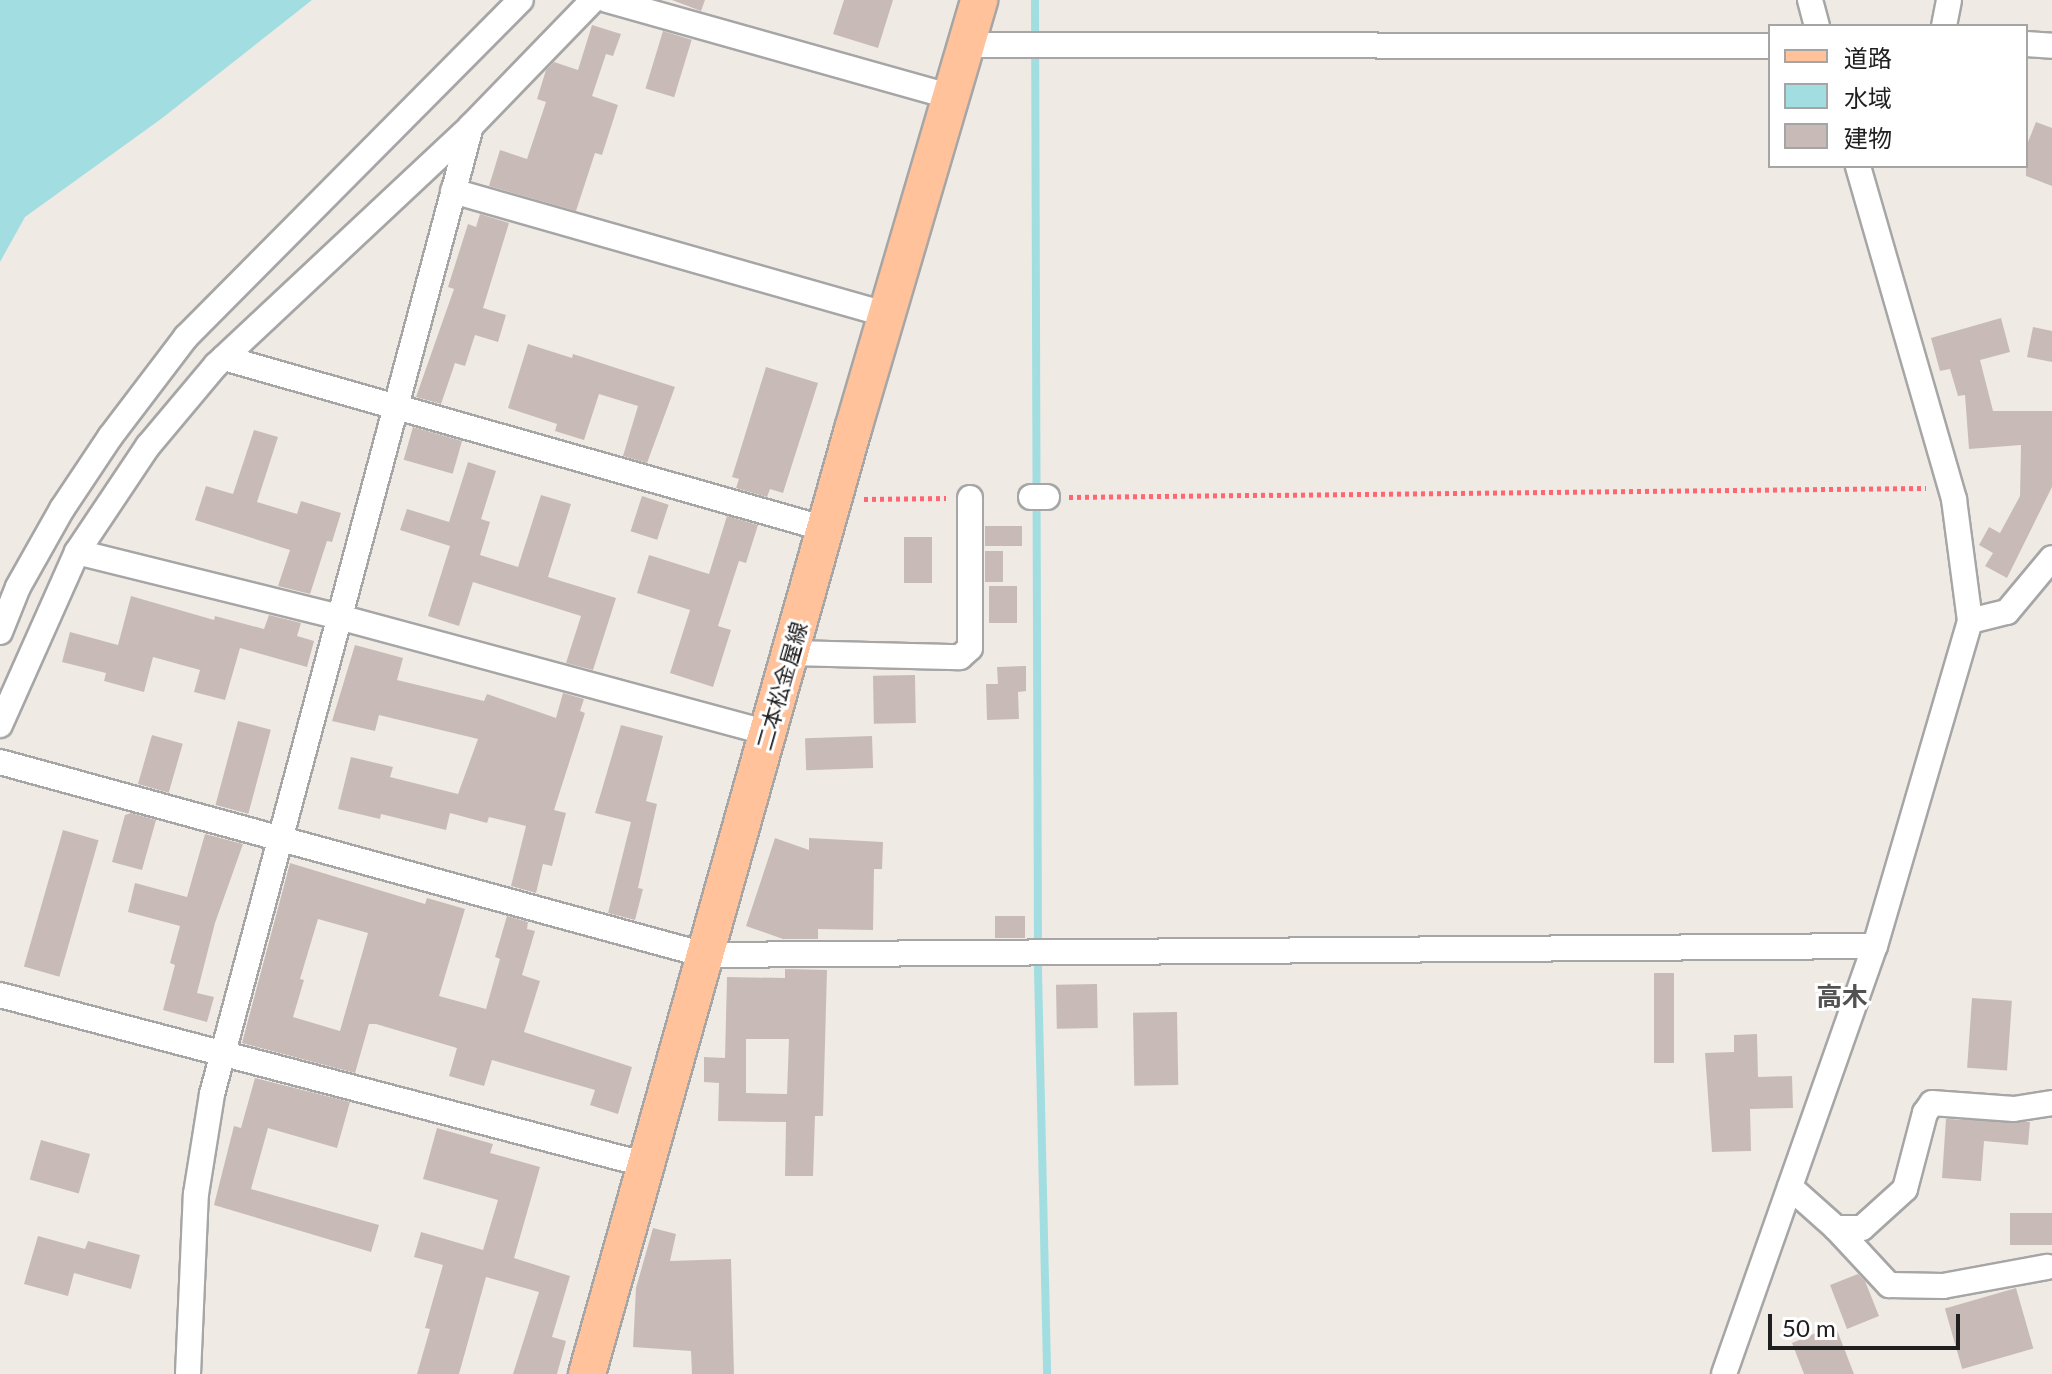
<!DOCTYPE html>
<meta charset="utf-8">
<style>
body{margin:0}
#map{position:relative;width:2052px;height:1374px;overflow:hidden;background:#f0eae4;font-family:Lato,"Noto Sans JP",sans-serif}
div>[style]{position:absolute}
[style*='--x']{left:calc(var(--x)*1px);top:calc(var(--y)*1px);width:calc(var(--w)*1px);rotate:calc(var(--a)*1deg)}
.water>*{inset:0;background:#a2dee1}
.stream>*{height:8px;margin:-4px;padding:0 4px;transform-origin:4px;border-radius:4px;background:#a2dee1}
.building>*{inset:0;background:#c8bbb7;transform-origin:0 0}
.path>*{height:5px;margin-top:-2.5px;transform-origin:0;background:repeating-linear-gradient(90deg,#ff6671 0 4px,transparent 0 8px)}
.roads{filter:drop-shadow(2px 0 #a6a6a6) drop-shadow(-2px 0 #a6a6a6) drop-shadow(0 2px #a6a6a6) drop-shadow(0 -2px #a6a6a6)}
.street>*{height:24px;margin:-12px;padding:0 12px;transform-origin:12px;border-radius:12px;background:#fff}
.primary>*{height:36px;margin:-18px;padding:0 18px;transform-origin:18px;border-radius:18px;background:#ffc29a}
span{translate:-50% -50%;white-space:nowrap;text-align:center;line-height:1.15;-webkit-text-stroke:6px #fff;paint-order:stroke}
.street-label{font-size:22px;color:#1f1f1f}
.quarter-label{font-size:26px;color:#525252;font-weight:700}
.legend{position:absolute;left:1768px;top:24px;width:260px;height:144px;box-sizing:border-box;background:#fff;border:2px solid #a5a5a5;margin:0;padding:10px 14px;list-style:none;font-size:24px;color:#1f1f1f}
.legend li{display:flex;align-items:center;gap:16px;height:40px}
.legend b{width:40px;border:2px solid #a5a5a5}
.scale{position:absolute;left:1768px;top:1314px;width:192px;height:36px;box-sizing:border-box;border:4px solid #1f1f1f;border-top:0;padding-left:10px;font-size:24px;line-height:28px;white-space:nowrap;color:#1f1f1f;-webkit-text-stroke:6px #fff;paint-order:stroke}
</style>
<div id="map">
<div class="water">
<div style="clip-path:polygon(0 0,312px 0,161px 119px,25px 217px,0 262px)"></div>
</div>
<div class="stream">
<div style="--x:1035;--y:0;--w:971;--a:89.82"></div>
<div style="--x:1038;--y:971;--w:403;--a:88.7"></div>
</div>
<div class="building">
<div style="clip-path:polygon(672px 0,705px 0,701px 11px)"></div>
<div style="clip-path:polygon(844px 0,893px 0,878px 48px,833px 34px)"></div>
<div style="clip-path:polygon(592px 25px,621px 34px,613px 56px,606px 54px,592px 96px,618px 105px,602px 155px,595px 153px,576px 211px,489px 186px,500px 150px,527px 159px,546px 102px,537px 99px,546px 70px,554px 62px,578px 70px)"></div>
<div style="left:663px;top:31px;width:30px;height:60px;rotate:17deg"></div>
<div style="clip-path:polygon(2036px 122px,2052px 128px,2052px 186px,2026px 176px,2026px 147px)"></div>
<div style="clip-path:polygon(480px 214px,509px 223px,483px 308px,506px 315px,498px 342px,475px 335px,465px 366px,455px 363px,441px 404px,416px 397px,454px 289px,448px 287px,468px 224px,476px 227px)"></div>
<div style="clip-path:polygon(2001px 318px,2010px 352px,1980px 360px,1993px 411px,2052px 411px,2052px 487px,2007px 578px,1985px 566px,1993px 553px,1979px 545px,1989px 527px,2000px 533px,2020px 496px,2021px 445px,1969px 449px,1965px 395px,1958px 396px,1950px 369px,1940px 371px,1931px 338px)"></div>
<div style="clip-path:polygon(2033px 327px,2052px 331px,2052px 362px,2027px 357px)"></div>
<div style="clip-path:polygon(528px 344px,572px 358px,573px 354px,675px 387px,647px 463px,623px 456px,638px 406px,599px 394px,584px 440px,555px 431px,557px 424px,508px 408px)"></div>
<div style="clip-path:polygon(766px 367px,818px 383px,783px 493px,770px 489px,767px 497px,736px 488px,739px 479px,732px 477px)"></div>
<div style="left:413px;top:427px;width:51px;height:34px;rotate:16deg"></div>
<div style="clip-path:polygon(254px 430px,278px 437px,257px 502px,297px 514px,301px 501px,341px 513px,332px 542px,327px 541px,310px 594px,278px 586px,290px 550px,195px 520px,206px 486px,233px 494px)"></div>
<div style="clip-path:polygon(468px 462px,496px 471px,481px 519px,490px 522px,480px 555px,518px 567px,541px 495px,571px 504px,548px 577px,616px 598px,593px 670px,566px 663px,581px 616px,473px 582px,459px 626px,428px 616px,450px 546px,400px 530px,407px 509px,449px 522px)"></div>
<div style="left:642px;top:496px;width:28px;height:37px;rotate:18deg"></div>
<div style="clip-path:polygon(727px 516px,758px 525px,746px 563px,739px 561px,718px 626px,731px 630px,713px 687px,670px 673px,690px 610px,637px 593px,649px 555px,709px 574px)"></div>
<div style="left:1022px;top:526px;width:20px;height:37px;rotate:90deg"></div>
<div style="left:904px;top:537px;width:28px;height:46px"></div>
<div style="left:985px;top:551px;width:18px;height:31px"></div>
<div style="left:1017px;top:586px;width:37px;height:28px;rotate:90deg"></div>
<div style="clip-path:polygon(131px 596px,214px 620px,215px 616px,264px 629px,269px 615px,301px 623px,297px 636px,314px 641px,307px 667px,240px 648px,225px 700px,194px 692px,200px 670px,153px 657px,144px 692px,104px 681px,106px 673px,62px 662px,70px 632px,118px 645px)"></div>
<div style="clip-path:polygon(355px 645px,403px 658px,397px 680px,484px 701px,487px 694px,556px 718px,563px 693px,584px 699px,580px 711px,585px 713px,554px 810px,566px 813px,552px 866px,543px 864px,536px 893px,511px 886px,526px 826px,489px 817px,487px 823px,450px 813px,446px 830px,381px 814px,380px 819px,338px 809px,351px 757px,393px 767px,390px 777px,458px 794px,478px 739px,379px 715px,375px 731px,332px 721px)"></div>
<div style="clip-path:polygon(1026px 666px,1026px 691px,1018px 692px,1019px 719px,987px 720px,986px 684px,998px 684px,997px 667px)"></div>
<div style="left:915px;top:675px;width:48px;height:42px;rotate:89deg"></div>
<div style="left:238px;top:721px;width:34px;height:87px;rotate:15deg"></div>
<div style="clip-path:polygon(621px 725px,663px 736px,646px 801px,657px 804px,638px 888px,643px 889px,635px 920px,608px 913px,631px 822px,595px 813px)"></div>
<div style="left:152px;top:735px;width:32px;height:51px;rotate:16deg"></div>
<div style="left:872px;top:736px;width:32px;height:67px;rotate:88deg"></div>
<div style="clip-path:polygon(131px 813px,156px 820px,142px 870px,112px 862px,125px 815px)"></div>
<div style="left:63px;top:830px;width:37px;height:142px;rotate:16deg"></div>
<div style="clip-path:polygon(205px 834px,243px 844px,215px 923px,197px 993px,214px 997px,207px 1022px,163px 1010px,175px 965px,170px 963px,180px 926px,128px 912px,135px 883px,187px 897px)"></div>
<div style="clip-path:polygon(775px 838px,809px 850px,809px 838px,883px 842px,882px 869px,874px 869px,873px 930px,818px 929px,818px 939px,783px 939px,746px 926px)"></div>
<div style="clip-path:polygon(evenodd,290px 863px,425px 904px,427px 898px,465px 909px,439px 996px,486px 1009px,500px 959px,495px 957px,507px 916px,528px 922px,527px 929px,535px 931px,522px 975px,540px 981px,524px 1032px,632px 1067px,618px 1114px,590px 1105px,595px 1090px,492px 1060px,484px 1086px,449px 1076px,457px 1048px,376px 1024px,369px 1024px,355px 1073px,242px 1043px,290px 863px,318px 919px,368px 933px,340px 1031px,293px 1017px,304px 980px,300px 979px,318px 919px)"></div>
<div style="left:995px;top:916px;width:30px;height:22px"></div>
<div style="clip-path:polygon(evenodd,785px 969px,827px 970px,823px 1116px,815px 1116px,813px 1176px,785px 1176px,786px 1122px,718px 1121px,719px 1083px,704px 1082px,704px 1057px,725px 1058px,727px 977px,785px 978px,785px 969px,746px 1039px,789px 1039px,787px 1094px,746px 1093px,746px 1039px)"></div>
<div style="left:1654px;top:973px;width:20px;height:90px"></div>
<div style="left:1097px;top:984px;width:44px;height:41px;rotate:89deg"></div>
<div style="left:1972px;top:998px;width:40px;height:70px;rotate:4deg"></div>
<div style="left:1177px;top:1012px;width:73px;height:44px;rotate:89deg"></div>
<div style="clip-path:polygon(1757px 1034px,1758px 1077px,1792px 1076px,1793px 1108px,1750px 1109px,1751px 1151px,1712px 1152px,1705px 1053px,1734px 1052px,1734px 1035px)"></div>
<div style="clip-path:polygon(255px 1078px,350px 1102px,337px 1148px,268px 1128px,251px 1189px,379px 1225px,371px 1252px,214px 1205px,234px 1126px,241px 1128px)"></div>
<div style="clip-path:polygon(1946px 1119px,2030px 1122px,2028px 1145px,1984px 1141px,1981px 1181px,1942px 1178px)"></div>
<div style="clip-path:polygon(437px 1128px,493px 1144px,490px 1153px,540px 1167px,514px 1258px,570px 1276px,552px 1337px,566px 1341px,557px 1374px,513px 1374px,539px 1292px,486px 1277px,459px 1374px,417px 1374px,430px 1329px,425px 1328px,443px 1265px,414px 1257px,421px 1232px,483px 1250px,498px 1200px,423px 1179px)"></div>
<div style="left:41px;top:1140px;width:51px;height:41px;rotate:16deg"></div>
<div style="left:2052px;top:1213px;width:32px;height:42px;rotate:90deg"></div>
<div style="clip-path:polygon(653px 1228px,676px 1234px,670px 1261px,731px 1259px,734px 1374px,692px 1374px,691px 1351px,633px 1347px,636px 1288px)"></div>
<div style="clip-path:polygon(38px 1236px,85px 1249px,88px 1241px,140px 1255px,131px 1289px,74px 1273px,68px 1296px,24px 1284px)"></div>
<div style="clip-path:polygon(1858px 1274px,1865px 1281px,1879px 1316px,1847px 1329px,1830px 1285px)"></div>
<div style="left:2016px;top:1288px;width:63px;height:74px;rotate:74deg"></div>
<div style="clip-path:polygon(1835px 1325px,1854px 1374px,1804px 1374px,1792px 1343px)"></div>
</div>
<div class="path">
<div style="--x:1069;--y:497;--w:857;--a:-0.6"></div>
<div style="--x:864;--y:499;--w:82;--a:-0.7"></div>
</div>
<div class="roads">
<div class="street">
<div style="--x:607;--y:0;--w:358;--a:15.7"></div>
<div style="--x:1810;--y:0;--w:27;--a:75"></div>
<div style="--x:1944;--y:26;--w:26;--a:-79"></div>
<div style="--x:2026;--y:44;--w:26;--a:4"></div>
<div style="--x:967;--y:45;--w:803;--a:0.07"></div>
<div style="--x:453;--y:191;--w:451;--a:15.9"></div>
<div style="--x:224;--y:358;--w:626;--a:15.86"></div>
<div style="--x:1031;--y:497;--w:16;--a:0"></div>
<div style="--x:77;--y:552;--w:270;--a:13.9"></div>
<div style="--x:339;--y:617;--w:444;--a:15.1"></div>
<div style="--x:1970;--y:621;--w:38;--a:-14"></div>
<div style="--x:2007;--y:612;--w:70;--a:-50.2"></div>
<div style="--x:0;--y:632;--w:48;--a:-68.2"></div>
<div style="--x:18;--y:587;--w:90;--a:-60.6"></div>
<div style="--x:62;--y:509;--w:87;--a:-56.3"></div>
<div style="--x:110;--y:437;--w:126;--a:-52.8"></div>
<div style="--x:186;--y:337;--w:475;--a:-45.2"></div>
<div style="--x:791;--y:653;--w:169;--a:1.4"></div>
<div style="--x:960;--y:657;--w:13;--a:-42"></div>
<div style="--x:970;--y:648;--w:150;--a:-90"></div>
<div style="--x:0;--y:725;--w:189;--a:-66"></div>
<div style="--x:77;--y:552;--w:128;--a:-56.2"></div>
<div style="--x:148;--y:446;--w:106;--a:-50"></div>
<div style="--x:216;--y:365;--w:349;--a:-43.1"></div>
<div style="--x:471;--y:126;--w:175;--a:-45.9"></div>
<div style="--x:0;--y:762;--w:731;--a:15.31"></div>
<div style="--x:705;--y:955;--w:1170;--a:-0.44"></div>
<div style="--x:0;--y:995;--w:669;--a:14.72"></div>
<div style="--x:1790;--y:1187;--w:62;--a:41.7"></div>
<div style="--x:1836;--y:1228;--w:78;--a:47.1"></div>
<div style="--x:1889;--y:1285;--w:54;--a:1.1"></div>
<div style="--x:1943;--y:1286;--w:106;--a:-10.4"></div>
<div style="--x:1836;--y:1228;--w:26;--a:0"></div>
<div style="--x:1862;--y:1228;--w:58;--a:-42.2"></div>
<div style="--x:1905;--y:1189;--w:79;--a:-75.3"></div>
<div style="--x:1925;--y:1113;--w:12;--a:-55"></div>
<div style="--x:1932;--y:1103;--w:82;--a:4.2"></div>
<div style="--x:2014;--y:1109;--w:38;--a:-9"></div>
<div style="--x:188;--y:1374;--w:180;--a:-87.5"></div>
<div style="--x:196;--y:1194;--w:101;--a:-80.9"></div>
<div style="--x:212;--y:1094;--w:1002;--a:-75.02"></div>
<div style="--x:1724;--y:1374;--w:454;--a:-70.6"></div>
<div style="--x:1875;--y:946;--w:339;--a:-73.7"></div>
<div style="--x:1970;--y:621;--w:123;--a:-97.5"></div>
<div style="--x:1954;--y:499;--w:347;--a:-106.1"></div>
</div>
<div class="primary">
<div style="--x:587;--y:1374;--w:982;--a:-74.28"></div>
<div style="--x:853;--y:429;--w:447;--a:-73.6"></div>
</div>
</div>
<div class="street-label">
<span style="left:781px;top:686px;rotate:-74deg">二本松金屋線</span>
</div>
<div class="quarter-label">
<span style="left:1842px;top:997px">高木</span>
</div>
<ul class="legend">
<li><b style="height:10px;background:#ffc29a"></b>道路</li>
<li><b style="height:22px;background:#a2dee1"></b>水域</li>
<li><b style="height:22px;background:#c8bbb7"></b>建物</li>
</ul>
<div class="scale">50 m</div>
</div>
